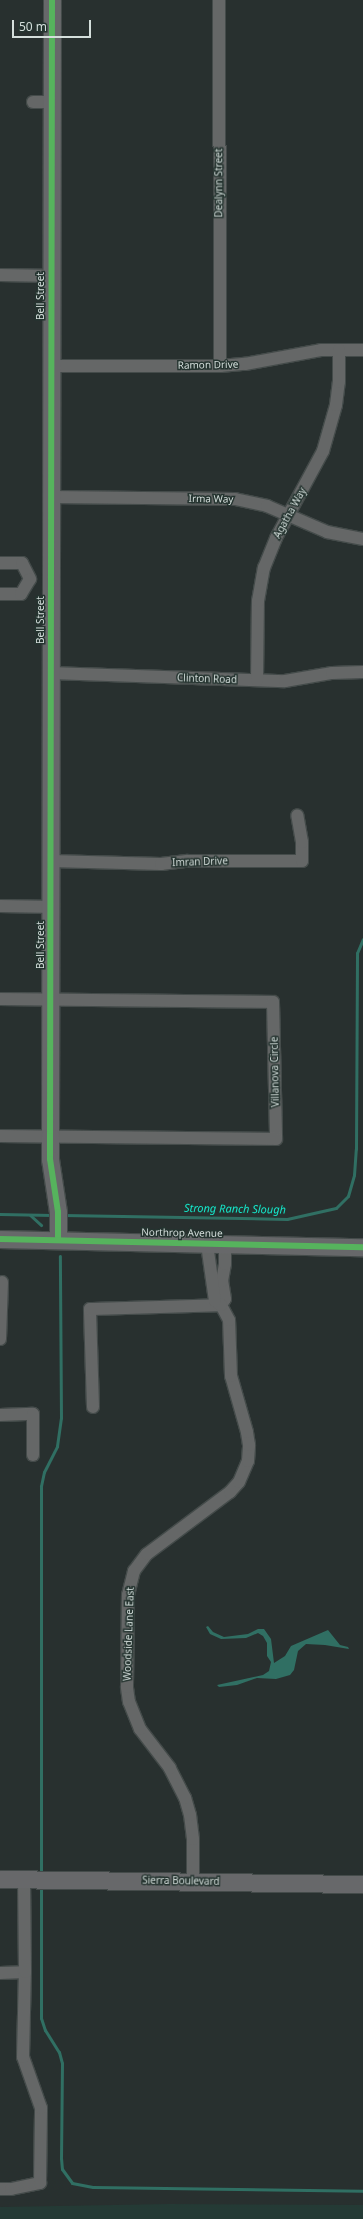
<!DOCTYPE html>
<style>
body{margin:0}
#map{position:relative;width:363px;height:2219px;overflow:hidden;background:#28302f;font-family:"Noto Sans",sans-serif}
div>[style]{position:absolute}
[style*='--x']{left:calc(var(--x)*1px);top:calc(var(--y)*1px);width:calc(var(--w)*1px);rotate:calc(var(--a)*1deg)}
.built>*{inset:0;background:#243a35}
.water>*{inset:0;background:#306f63}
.stream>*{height:3px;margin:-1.5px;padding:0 1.5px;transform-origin:1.5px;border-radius:1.5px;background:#306f63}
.roads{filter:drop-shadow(1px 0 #444b4a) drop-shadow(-1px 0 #444b4a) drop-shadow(0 1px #444b4a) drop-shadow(0 -1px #444b4a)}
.street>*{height:12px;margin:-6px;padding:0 6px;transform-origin:6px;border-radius:6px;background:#656767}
.secondary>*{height:17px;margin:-8.5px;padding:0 8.5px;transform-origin:8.5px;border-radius:8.5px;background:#67686a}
.cycleway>*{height:6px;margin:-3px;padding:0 3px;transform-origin:3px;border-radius:3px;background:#56b35d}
span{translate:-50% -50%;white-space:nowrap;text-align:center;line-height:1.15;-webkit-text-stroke:3px #253430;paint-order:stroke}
.street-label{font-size:10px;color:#d4dedb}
.water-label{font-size:11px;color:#16e7cc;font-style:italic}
.scale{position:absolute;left:12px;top:20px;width:79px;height:18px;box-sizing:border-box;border:2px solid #d4dedb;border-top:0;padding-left:5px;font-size:12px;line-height:14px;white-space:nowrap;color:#d4dedb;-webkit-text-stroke:3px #253430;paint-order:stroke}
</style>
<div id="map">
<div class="built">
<div style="clip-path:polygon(169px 2204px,363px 2205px,363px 2219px,0 2219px,0 2207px)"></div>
</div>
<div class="water">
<div style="clip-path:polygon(208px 1626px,213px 1632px,224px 1637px,248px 1634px,258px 1629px,264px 1629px,271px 1639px,274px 1663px,285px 1656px,291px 1646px,328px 1630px,340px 1645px,348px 1647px,349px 1649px,325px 1645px,306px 1644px,298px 1651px,294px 1670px,290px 1675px,276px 1679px,257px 1678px,237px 1685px,219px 1687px,217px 1685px,263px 1675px,269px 1671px,271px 1662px,267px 1656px,267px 1643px,263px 1636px,258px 1633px,246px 1638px,221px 1639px,210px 1634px,206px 1627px)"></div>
</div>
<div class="stream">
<div style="--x:0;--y:1214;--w:52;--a:1.1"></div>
<div style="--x:30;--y:1215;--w:15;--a:42"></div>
<div style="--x:63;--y:1215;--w:224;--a:1"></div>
<div style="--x:287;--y:1219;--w:50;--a:-12.7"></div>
<div style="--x:336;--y:1208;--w:17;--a:-45"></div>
<div style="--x:348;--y:1196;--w:22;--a:-74"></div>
<div style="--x:354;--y:1175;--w:26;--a:-86"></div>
<div style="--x:356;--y:1149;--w:196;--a:-89.7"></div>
<div style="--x:357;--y:953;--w:15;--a:-67"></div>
<div style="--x:41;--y:1873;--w:387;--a:-90"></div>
<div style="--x:41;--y:1486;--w:14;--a:-78"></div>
<div style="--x:44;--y:1472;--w:29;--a:-63"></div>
<div style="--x:57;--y:1446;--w:28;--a:-82"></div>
<div style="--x:61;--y:1418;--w:162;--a:-90.4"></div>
<div style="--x:41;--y:1885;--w:133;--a:90"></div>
<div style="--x:41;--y:2018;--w:13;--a:72"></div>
<div style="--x:45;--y:2030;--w:26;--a:58"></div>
<div style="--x:59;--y:2052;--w:11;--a:75"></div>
<div style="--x:62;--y:2063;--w:95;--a:90.6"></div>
<div style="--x:61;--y:2158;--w:11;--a:85"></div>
<div style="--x:62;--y:2169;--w:17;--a:54"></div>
<div style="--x:72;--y:2183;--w:21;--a:11"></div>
<div style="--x:93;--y:2187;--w:270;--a:0.8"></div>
</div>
<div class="roads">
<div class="street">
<div style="--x:219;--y:0;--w:366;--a:89.8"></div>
<div style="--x:33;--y:102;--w:19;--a:0"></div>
<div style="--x:0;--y:275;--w:51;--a:1.1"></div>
<div style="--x:51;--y:366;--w:169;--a:0"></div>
<div style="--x:220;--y:366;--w:25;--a:-5"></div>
<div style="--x:245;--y:364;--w:77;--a:-10.4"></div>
<div style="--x:321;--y:350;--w:42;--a:0"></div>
<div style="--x:51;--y:497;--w:184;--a:0.6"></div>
<div style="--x:235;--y:499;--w:33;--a:12"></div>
<div style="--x:267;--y:506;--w:65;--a:23.4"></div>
<div style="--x:327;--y:532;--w:37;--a:11"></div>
<div style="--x:0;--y:563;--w:22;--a:0"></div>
<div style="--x:22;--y:563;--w:18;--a:63"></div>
<div style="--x:0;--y:594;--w:21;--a:0"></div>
<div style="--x:21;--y:594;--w:17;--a:-59"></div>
<div style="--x:51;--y:673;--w:234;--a:2"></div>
<div style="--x:285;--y:681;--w:48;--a:-9.7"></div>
<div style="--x:332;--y:673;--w:31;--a:-2"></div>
<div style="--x:257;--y:680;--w:79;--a:-89.3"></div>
<div style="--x:258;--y:601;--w:34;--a:-80"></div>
<div style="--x:264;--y:568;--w:32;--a:-68"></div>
<div style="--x:276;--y:538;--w:99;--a:-61.6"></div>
<div style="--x:323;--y:451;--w:48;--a:-74.2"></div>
<div style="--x:336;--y:405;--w:23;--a:-83"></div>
<div style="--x:339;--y:382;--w:32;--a:-90"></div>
<div style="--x:51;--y:861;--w:110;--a:1.6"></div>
<div style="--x:161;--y:864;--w:26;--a:-7"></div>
<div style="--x:187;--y:861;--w:115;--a:0"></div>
<div style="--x:302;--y:861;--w:19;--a:-90"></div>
<div style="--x:302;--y:842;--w:27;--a:-100"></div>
<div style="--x:0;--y:906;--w:51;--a:1.1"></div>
<div style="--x:0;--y:999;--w:273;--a:0.6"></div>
<div style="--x:273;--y:1002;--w:137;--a:88.7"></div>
<div style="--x:276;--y:1139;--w:276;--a:-179.4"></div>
<div style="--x:221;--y:1305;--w:7;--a:-56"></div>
<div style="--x:225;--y:1299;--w:18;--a:-99"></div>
<div style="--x:222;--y:1281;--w:17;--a:-80"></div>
<div style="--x:225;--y:1264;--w:20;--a:-90"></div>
<div style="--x:0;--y:1339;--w:57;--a:-88"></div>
<div style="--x:93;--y:1407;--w:98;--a:-91.8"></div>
<div style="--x:90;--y:1309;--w:131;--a:-1.7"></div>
<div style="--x:0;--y:1415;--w:33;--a:-2"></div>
<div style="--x:33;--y:1414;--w:41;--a:90"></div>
<div style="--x:193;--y:1882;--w:43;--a:-90"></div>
<div style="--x:193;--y:1839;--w:24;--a:-97"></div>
<div style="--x:190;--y:1815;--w:18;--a:-106"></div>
<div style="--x:185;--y:1798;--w:34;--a:-117"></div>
<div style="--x:170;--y:1768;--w:49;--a:-127.6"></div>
<div style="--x:140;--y:1729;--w:29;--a:-112"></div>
<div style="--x:129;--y:1702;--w:15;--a:-98"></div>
<div style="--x:127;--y:1687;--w:92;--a:-89.4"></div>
<div style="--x:128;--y:1595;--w:25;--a:-76"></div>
<div style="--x:134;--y:1571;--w:21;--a:-53"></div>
<div style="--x:147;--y:1554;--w:104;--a:-36.8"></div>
<div style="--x:230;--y:1492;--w:13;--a:-48"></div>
<div style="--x:239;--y:1482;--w:23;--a:-67"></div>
<div style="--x:248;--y:1461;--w:16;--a:-86"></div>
<div style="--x:249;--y:1445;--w:13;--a:-99"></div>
<div style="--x:247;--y:1432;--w:58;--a:-105.9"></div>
<div style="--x:231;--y:1376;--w:56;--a:-92"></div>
<div style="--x:229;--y:1320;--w:17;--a:-118"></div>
<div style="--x:221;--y:1305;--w:7;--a:-146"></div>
<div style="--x:215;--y:1301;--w:58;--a:-98"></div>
<div style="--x:0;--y:1973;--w:25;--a:-2"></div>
<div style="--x:0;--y:2189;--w:11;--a:0"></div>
<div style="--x:11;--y:2189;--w:30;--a:-12"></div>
<div style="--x:40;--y:2183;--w:75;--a:-89.2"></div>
<div style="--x:41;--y:2108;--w:54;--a:-109.4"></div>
<div style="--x:23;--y:2057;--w:85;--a:-88.7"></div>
<div style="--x:25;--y:1972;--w:92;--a:-90.6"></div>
</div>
<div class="secondary">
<div style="--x:52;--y:0;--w:1136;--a:90.1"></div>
<div style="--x:50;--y:1136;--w:23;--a:90"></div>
<div style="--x:50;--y:1159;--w:54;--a:81.4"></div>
<div style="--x:58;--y:1212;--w:28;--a:90"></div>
<div style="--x:0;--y:1239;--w:363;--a:1.3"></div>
<div style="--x:0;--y:1879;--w:363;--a:0.8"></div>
</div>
</div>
<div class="cycleway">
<div style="--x:52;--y:0;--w:1136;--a:90.1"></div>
<div style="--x:50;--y:1136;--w:23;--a:90"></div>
<div style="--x:50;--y:1159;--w:54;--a:81.4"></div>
<div style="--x:58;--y:1212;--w:28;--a:90"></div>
<div style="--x:0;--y:1239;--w:363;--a:1.3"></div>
</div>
<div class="street-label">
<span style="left:219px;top:183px;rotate:-90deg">Dealynn Street</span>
<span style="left:41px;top:296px;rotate:-90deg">Bell Street</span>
<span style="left:208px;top:365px;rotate:-1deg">Ramon Drive</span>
<span style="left:211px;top:499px;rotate:1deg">Irma Way</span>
<span style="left:290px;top:513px;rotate:-61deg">Agatha Way</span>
<span style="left:41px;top:620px;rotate:-90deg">Bell Street</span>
<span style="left:207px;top:679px;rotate:2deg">Clinton Road</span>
<span style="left:200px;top:862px;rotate:-2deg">Imran Drive</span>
<span style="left:41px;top:945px;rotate:-90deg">Bell Street</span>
<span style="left:275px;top:1072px;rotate:-91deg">Villanova Circle</span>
<span style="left:182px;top:1233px;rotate:1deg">Northrop Avenue</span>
<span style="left:129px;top:1634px;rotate:-88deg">Woodside Lane East</span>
<span style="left:181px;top:1881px;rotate:1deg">Sierra Boulevard</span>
</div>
<div class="water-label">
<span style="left:235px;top:1209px;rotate:1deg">Strong Ranch Slough</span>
</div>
<div class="scale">50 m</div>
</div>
